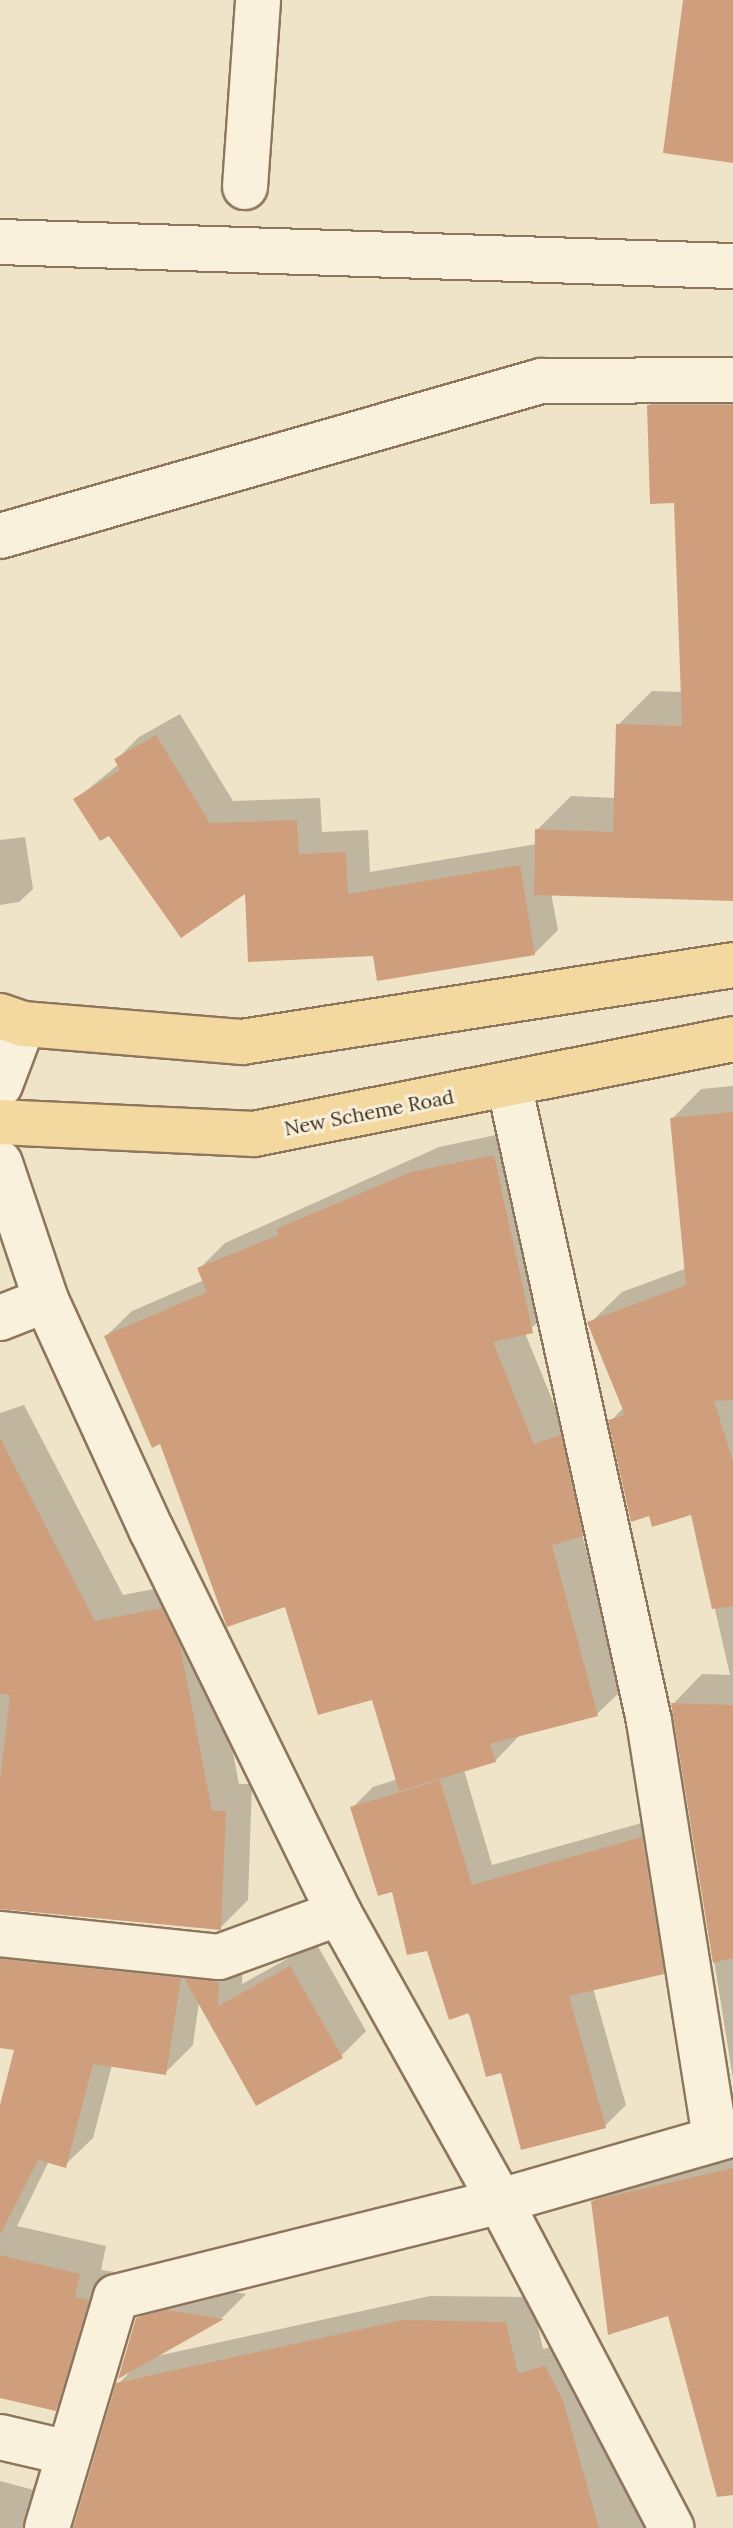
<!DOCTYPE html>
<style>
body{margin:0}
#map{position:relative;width:733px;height:2528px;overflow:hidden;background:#f0e4c8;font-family:Lora,serif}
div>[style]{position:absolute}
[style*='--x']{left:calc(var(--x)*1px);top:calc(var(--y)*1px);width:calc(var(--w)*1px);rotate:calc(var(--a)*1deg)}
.shadow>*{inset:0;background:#0003}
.building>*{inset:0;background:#cf9f7d}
.roads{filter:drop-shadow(2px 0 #8d765c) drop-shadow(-2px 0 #8d765c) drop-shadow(0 2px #8d765c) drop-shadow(0 -2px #8d765c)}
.minor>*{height:44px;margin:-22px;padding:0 22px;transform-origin:22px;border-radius:22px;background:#faf1dc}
.major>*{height:44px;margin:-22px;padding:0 22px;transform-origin:22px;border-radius:22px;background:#f3d9a0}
span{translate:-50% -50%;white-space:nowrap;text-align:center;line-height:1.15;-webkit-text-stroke:6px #f7eed8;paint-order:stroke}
.street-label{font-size:20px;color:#3d2e20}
</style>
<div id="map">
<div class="shadow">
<div style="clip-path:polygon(733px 371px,733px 891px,551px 893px,558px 930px,534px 954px,375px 954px,247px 890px,109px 833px,76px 799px,119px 764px,116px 760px,139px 737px,180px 714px,233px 801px,320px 798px,322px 832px,368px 830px,370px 872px,537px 844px,537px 830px,571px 796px,616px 798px,618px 725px,652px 691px,683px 692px,676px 501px,649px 406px,683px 372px)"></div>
<div style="clip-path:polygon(25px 837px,33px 889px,19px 902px,0 905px,0 840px)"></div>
<div style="clip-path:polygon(733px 1086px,733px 2079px,673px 1704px,702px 1674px,730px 1675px,693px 1513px,611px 1421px,624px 1407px,592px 1321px,622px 1292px,687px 1268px,672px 1119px,701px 1089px)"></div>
<div style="clip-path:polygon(519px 1130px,558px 1306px,525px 1333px,560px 1419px,586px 1411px,608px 1509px,582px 1534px,623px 1689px,597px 1714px,521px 1734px,495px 1761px,464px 1770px,492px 1865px,663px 1817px,684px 1951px,663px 1972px,593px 1988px,626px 2105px,605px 2126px,502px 2070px,393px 1889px,352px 1808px,373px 1787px,398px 1779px,373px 1697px,287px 1604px,161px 1442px,106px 1336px,132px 1311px,204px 1280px,199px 1269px,225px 1243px,439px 1147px)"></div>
<div style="clip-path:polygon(24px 1405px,123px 1595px,190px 1582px,207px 1617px,239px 1784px,252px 1784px,248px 1900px,220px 1928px,3px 1907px,4px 1917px,243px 1957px,242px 1984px,316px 1943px,366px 2031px,341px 2056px,199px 2002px,193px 2045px,165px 2073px,112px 2065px,93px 2138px,65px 2165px,49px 2161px,17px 2226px,106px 2246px,101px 2270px,115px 2272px,83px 2381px,55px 2409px,0 2396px,0 2113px,17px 2048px,0 2046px,0 1413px)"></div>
<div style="clip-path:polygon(733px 2146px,733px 2471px,670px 2314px,593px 2202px,623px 2172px)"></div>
<div style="clip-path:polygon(192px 2286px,246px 2294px,223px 2317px,157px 2356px,430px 2296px,531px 2297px,543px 2349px,570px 2342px,588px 2374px,614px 2467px,628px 2461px,657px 2528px,0 2528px,0 2481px,49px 2494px,53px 2519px,76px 2527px,118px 2384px,132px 2370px,138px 2319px,163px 2294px)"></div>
</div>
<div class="building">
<div style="clip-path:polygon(683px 0,733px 0,733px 163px,663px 153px)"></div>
<div style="clip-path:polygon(647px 405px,733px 405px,733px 901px,534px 895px,535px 829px,613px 832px,616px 724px,682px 726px,674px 503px,650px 504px)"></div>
<div style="clip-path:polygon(156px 735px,210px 823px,297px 820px,299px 854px,346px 852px,348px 894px,520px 865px,535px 955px,377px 981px,373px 956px,248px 962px,245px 894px,181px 938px,109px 836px,100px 841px,73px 799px,120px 770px,114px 759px)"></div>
<div style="clip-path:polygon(733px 1112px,733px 1400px,714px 1401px,733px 1461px,733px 1606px,712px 1609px,691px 1515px,652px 1527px,649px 1516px,631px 1522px,608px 1420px,625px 1415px,587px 1322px,686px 1285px,670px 1118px)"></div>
<div style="clip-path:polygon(494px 1155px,533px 1333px,493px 1342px,534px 1444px,561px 1435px,583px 1536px,552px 1545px,598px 1716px,490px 1744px,496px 1762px,399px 1791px,372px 1700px,318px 1715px,285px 1607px,227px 1627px,160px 1444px,152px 1448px,104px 1336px,207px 1292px,197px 1268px,279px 1235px,276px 1229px,411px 1172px)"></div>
<div style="clip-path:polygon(0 1438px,95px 1621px,162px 1608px,180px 1645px,212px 1811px,226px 1811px,221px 1930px,0 1909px,0 1782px,10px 1695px,0 1694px)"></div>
<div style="clip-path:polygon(671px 1703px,733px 1705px,733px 1958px,713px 1963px)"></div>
<div style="clip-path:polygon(440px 1780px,472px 1885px,642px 1837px,664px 1974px,569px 1996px,606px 2128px,521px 2150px,501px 2073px,486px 2077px,469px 2013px,449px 2020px,427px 1951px,407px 1955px,392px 1892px,378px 1896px,350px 1807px)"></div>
<div style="clip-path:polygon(0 1959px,181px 1978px,166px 2075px,93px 2064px,66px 2168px,38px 2160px,0 2235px,0 2105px,14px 2050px,0 2048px)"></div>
<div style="clip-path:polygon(290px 1966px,343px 2058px,256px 2106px,184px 1978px,219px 1982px,218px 2006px)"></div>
<div style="clip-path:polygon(733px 2168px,733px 2495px,717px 2497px,668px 2316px,608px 2335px,591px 2201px)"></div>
<div style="clip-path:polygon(0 2255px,80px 2274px,75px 2297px,89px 2300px,56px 2411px,0 2398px)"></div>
<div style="clip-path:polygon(166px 2310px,224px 2319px,118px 2379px,136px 2318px)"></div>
<div style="clip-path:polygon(403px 2320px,506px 2322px,518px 2373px,545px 2366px,563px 2400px,599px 2528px,73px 2528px,116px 2383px)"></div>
</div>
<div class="roads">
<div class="minor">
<div style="--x:245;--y:187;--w:187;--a:-86"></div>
<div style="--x:0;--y:242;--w:733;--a:1.88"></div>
<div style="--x:0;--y:536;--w:563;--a:-15.99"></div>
<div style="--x:541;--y:381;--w:192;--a:-0.3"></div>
<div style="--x:509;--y:1084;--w:652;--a:77.6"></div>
<div style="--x:649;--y:1721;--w:422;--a:81"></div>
<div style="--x:0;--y:1085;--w:65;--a:-69.3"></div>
<div style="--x:0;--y:1163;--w:145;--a:71.4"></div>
<div style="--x:46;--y:1300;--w:254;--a:65.4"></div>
<div style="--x:152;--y:1531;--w:425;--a:63.9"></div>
<div style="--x:339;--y:1913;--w:330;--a:60.8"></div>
<div style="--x:500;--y:2201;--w:369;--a:62.3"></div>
<div style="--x:0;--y:1318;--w:49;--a:-21.4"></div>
<div style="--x:0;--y:1934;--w:220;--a:6"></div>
<div style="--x:219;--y:1957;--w:128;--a:-20.1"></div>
<div style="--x:0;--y:2437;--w:71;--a:13.1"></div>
<div style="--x:47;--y:2528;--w:241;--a:-73.4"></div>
<div style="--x:116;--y:2297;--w:396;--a:-14"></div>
<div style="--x:500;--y:2201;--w:242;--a:-16"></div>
</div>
<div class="major">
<div style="--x:0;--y:1016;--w:24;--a:19"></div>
<div style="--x:23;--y:1024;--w:220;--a:4.7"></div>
<div style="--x:242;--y:1042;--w:497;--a:-8.9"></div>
<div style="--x:0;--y:1122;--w:254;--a:2.7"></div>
<div style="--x:254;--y:1134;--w:488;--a:-11.2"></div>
</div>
</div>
<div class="street-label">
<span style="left:369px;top:1112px;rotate:-11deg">New Scheme Road</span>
</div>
</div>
